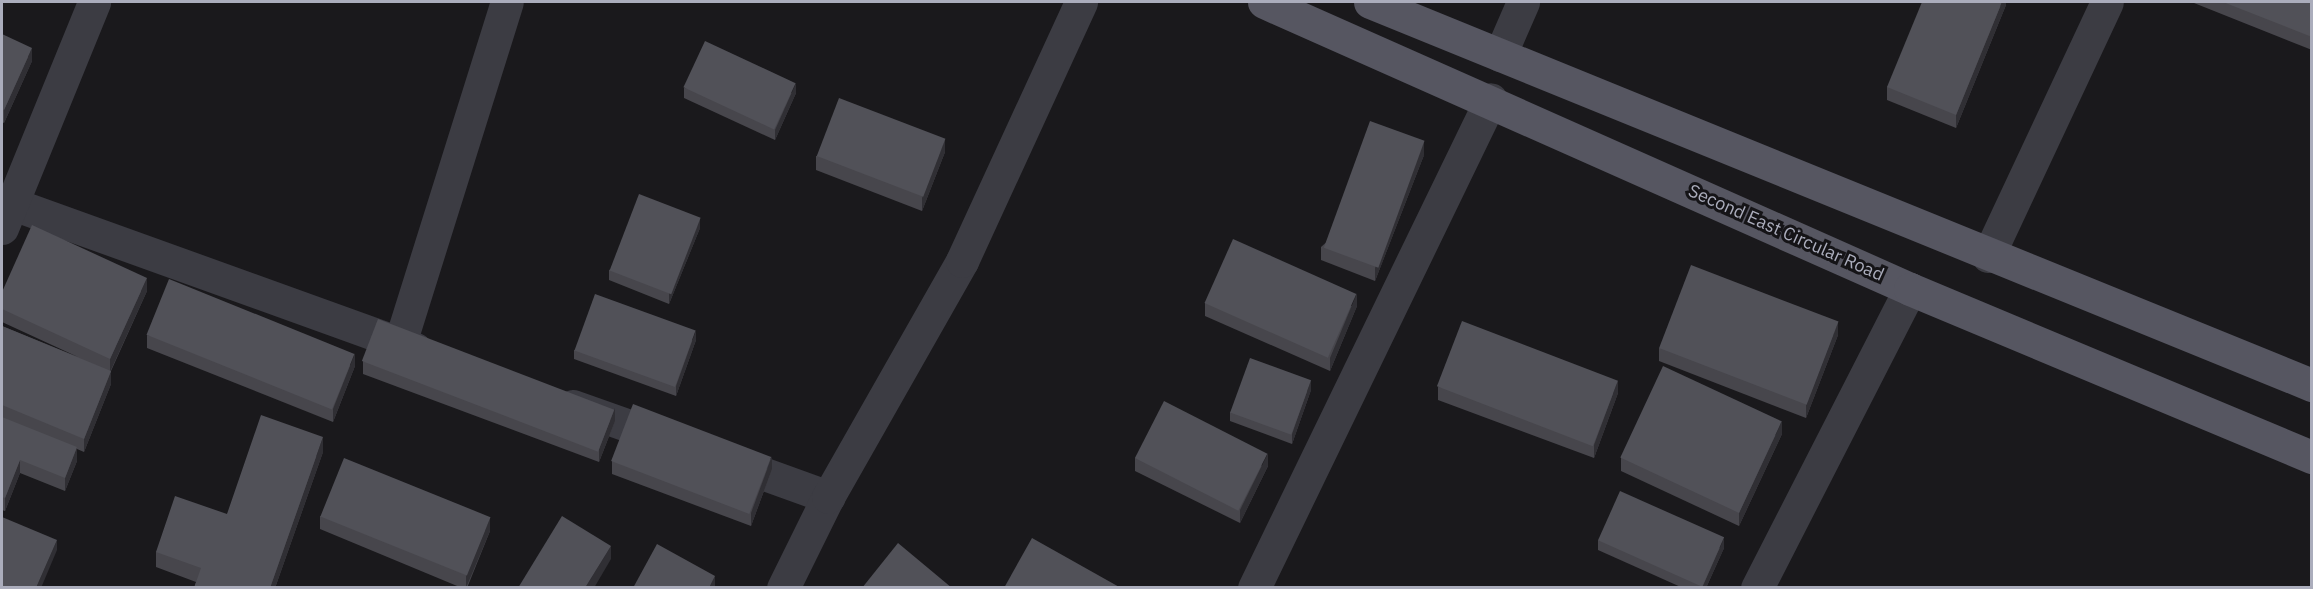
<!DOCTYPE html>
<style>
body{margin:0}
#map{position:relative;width:2313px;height:589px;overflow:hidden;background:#1a191c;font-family:"IBM Plex Sans",sans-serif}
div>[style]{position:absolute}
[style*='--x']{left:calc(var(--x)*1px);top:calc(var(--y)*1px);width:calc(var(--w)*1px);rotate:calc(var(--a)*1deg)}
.minor>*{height:33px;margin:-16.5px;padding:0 16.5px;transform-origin:16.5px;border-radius:16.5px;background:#3c3c43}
.major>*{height:33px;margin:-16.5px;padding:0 16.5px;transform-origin:16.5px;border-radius:16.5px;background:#565661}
.wall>*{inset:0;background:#47464c}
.shaded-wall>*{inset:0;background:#302f34}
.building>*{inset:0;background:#515158;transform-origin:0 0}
span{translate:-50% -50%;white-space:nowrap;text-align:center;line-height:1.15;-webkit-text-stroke:6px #151417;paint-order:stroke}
.street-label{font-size:18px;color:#abadbc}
.frame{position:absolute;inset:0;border:3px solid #abadbc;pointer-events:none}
</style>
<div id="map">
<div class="minor">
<div style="--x:1500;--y:55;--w:58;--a:-66.5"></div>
<div style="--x:2;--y:200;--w:439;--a:19.8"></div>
<div style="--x:2;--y:228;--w:244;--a:-67.8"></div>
<div style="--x:1988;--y:256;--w:280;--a:-64.9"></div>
<div style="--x:400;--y:343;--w:357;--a:-72.6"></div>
<div style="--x:573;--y:406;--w:102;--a:19.5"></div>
<div style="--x:726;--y:460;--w:109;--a:19.9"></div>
<div style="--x:783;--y:588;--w:102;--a:-63.7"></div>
<div style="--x:828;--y:497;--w:271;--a:-60.4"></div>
<div style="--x:962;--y:261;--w:285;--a:-65.3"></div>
<div style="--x:1254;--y:588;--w:543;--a:-64.14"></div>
<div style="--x:1757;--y:588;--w:336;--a:-62.9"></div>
</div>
<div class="major">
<div style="--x:1264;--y:2;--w:707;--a:23.95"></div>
<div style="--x:1910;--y:289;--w:436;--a:22.7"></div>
<div style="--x:1370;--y:2;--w:1017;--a:22.13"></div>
</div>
<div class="wall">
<div style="clip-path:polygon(2006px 2px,2006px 5px,1956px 128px,1887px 100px,1887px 87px)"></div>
<div style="clip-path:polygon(2194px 2px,2312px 2px,2312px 50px,2194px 3px)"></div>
<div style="clip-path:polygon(2px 34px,32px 61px,4px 123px,2px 122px)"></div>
<div style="clip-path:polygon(684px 88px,796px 93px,775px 140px,684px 98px)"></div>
<div style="clip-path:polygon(945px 152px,922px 211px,816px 170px,816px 156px)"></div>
<div style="clip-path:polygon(1424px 155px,1375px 281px,1321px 260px,1321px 247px)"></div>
<div style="clip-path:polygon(700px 228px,669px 304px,609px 280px,609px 270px)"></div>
<div style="clip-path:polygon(147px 291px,111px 371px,111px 384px,84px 452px,77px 449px,77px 461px,65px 491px,20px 473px,5px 511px,2px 510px,2px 326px,78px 357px,2px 322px,2px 292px)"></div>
<div style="clip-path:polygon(1205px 303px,1357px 306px,1330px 371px,1205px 316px)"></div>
<div style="clip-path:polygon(147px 335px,355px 366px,333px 422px,147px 348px)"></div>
<div style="clip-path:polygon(1838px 335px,1806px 418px,1659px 361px,1659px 348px)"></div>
<div style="clip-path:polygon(696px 340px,676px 396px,574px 359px,574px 350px)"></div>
<div style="clip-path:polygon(363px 361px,615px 421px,599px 462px,363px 374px)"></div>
<div style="clip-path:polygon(1438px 387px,1618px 393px,1594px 458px,1438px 400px)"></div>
<div style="clip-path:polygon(1311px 390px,1292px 444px,1230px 421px,1230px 412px)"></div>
<div style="clip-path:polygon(1782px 434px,1739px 526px,1621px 471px,1621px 458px)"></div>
<div style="clip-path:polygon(323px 452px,275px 588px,194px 588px,196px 582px,156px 567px,156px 552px,227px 514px)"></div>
<div style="clip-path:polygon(1135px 458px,1268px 466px,1240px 523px,1135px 471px)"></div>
<div style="clip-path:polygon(612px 461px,772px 469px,751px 526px,612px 474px)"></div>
<div style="clip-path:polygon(320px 516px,490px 531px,467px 588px,462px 588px,320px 529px)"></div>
<div style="clip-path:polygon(1598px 540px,1724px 548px,1706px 588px,1683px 588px,1598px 550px)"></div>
</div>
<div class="shaded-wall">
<div style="clip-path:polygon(2002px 2px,2006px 2px,2006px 5px,1956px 128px,1956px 115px)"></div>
<div style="clip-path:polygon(32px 48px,32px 61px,4px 123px,4px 110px)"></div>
<div style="clip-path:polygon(796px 83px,796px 93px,775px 140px,775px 130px)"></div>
<div style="clip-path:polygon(945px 139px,945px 152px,922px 211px,922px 198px)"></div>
<div style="clip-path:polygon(1424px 141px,1424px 155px,1375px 281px,1375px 268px)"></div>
<div style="clip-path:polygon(700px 218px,700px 228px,669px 304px,669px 294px)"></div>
<div style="clip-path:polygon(147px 278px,147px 291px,110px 372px,110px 359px)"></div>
<div style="clip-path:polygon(1357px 293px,1357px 306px,1330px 371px,1330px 358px)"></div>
<div style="clip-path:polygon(1838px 322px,1838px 335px,1806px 418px,1806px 405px)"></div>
<div style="clip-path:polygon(696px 330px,696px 340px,676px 396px,676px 386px)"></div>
<div style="clip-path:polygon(355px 353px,355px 366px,333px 422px,333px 409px)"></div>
<div style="clip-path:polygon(111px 371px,111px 384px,84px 452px,84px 439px)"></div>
<div style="clip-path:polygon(1311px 380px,1311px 390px,1292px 444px,1292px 434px)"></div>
<div style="clip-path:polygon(1618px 380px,1618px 393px,1594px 458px,1594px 445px)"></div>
<div style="clip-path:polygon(615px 408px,615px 421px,599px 462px,599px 449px)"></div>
<div style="clip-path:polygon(1782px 421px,1782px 434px,1739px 526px,1739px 513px)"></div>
<div style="clip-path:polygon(323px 437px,323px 452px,275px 588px,270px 588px)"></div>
<div style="clip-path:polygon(77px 447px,77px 461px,65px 491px,65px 478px)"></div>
<div style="clip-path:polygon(1268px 453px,1268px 466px,1240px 523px,1240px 510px)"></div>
<div style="clip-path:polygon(772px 456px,772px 469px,751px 526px,751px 513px)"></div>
<div style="clip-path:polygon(20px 460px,20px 473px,5px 511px,5px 498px)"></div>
<div style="clip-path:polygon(490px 518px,490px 531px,466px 588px,466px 576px)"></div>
<div style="clip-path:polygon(1724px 538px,1724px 548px,1706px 588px,1702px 588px)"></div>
<div style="clip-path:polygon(57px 540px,57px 550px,41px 588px,36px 588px)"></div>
<div style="clip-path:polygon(611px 546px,611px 559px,594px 588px,585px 588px)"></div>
<div style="clip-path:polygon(715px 576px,715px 588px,709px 588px)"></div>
</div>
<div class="building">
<div style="clip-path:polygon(1922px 2px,2002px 2px,1956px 115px,1887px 87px)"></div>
<div style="clip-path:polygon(2223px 2px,2312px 2px,2312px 37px)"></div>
<div style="clip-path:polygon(2px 34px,32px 48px,4px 110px,2px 109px)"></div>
<div style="left:705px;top:41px;width:100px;height:51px;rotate:25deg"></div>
<div style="left:839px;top:98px;width:114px;height:62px;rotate:21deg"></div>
<div style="left:1370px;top:121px;width:58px;height:135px;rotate:20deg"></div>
<div style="left:639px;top:194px;width:66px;height:82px;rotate:21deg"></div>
<div style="clip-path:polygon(32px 225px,147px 278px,110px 359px,2px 309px,2px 292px)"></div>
<div style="left:1233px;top:239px;width:135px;height:70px;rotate:24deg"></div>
<div style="left:1691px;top:265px;width:158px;height:89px;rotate:21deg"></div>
<div style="left:169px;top:279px;width:200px;height:60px;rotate:22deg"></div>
<div style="left:595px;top:294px;width:107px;height:60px;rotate:20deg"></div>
<div style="left:378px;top:319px;width:253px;height:45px;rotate:21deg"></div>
<div style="left:1462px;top:321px;width:167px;height:70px;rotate:21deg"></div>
<div style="clip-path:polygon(2px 326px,111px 371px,84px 439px,2px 405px)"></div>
<div style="left:1250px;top:358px;width:65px;height:58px;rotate:20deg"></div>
<div style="left:1663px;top:366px;width:131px;height:101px;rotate:25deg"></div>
<div style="left:1164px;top:401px;width:116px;height:64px;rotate:27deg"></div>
<div style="left:633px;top:404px;width:148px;height:61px;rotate:21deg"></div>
<div style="clip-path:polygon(261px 415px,323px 437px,270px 588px,194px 588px,201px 568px,156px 552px,175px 496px,227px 514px)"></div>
<div style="clip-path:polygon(2px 417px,77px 447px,65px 478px,20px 460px,5px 498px,2px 497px)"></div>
<div style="left:344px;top:458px;width:158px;height:63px;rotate:22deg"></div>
<div style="left:1620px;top:491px;width:114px;height:54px;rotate:24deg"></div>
<div style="clip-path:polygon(562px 516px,611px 546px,585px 588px,518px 588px)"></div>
<div style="clip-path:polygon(2px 517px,57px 540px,36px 588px,2px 588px)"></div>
<div style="clip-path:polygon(1032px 538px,1121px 588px,1004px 588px)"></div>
<div style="clip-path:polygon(898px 543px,952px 588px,862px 588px)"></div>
<div style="clip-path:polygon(657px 544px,715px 576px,709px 588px,633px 588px)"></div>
</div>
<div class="street-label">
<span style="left:1786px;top:233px;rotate:24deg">Second East Circular Road</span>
</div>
<div class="frame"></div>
</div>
